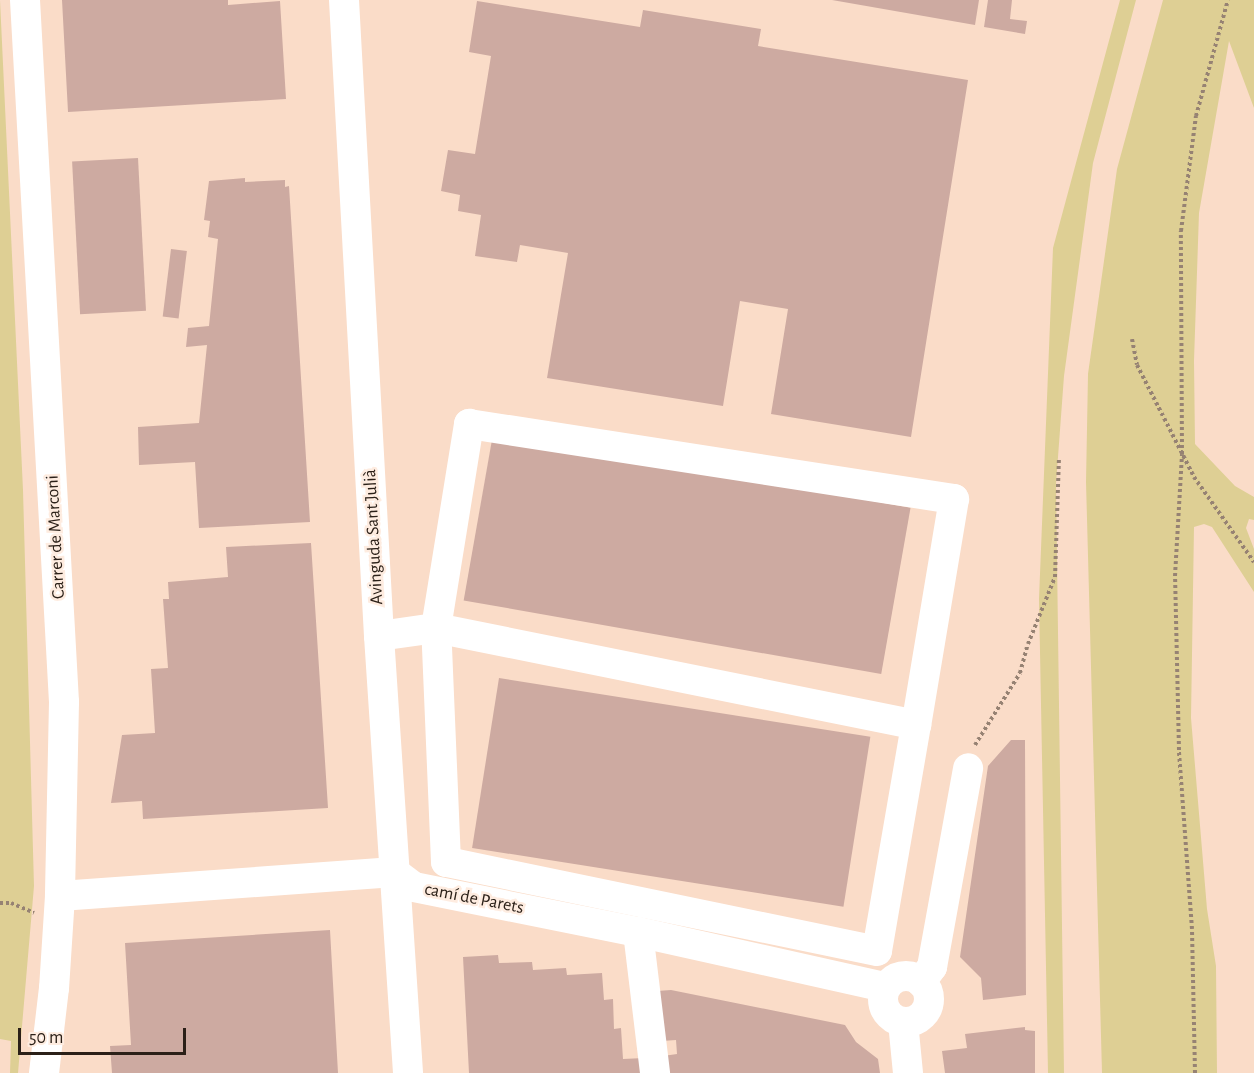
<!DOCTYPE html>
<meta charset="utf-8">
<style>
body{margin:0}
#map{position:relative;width:1254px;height:1073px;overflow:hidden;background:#fadcc8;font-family:"Alegreya Sans",sans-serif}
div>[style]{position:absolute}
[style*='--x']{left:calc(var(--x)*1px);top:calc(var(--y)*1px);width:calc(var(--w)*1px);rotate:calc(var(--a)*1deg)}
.green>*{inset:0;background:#decf94}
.building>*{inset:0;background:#cdaaa1;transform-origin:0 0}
.path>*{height:4px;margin-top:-2px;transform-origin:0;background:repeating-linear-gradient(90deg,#968273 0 3px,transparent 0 6px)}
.minor>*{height:30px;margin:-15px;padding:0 15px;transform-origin:15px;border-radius:15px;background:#fff}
.minor>.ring{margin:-15px;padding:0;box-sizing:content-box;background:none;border:30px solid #fff;border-radius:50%}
span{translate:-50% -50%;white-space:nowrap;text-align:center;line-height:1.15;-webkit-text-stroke:5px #feece0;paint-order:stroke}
.street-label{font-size:18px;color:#2b2018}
.scale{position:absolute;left:18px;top:1028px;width:168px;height:27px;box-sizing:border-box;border:3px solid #2b2018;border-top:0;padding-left:8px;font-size:18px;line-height:21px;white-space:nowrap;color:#2b2018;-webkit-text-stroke:4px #feece0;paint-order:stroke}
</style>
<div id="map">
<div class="green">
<div style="clip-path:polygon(0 0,23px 490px,34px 886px,18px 1073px,10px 1073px,11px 1041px,0 1039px)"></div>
<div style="clip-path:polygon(1120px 0,1136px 0,1093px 163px,1064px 376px,1056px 484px,1064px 1073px,1048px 1073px,1039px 599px,1053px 248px)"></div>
<div style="clip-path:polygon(1163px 0,1254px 0,1254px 108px,1229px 41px,1199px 213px,1194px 361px,1195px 444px,1235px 486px,1254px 497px,1254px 520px,1249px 519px,1246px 528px,1254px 549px,1254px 592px,1212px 527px,1204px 524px,1194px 527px,1191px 718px,1207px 909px,1216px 966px,1217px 1073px,1102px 1073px,1086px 482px,1088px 374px,1117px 169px)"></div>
</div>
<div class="building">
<div style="clip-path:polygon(62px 0,228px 0,228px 5px,280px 1px,286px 99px,68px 112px)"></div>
<div style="clip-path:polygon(832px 0,979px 0,975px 25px)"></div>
<div style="clip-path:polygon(988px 0,1012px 0,1010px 19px,1027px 21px,1025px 34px,984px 27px)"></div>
<div style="clip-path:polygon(477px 1px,640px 27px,643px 10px,761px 29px,758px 46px,968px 80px,911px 437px,771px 414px,788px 309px,740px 301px,723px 406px,547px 378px,568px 253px,520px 245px,517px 262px,475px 256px,481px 215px,458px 211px,460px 195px,441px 191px,448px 150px,475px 154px,491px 56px,469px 52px)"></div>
<div style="left:138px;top:158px;width:153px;height:66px;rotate:87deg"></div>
<div style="clip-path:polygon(245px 178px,245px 182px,285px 180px,285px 187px,289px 186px,310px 522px,199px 528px,195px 462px,139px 465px,138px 427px,199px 423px,207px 345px,186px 347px,188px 328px,209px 326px,218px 239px,208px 237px,210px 221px,204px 220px,209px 181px)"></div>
<div style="left:171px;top:249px;width:16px;height:68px;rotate:7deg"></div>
<div style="left:493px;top:434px;width:424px;height:169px;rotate:10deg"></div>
<div style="clip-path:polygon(311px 543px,328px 808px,143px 819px,142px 801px,111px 803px,122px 735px,155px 733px,151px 669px,168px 668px,163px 599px,169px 599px,168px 582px,228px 577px,226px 547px)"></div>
<div style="left:499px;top:678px;width:376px;height:172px;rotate:9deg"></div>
<div style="clip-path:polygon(1011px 740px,1025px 740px,1026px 995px,983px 1000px,981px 978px,960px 957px,988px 766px)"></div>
<div style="clip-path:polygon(330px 930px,338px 1073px,112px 1073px,110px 1046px,131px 1045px,125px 943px)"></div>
<div style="clip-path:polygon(498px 955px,499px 963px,532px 962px,533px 970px,566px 968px,567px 975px,602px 973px,604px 1000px,613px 999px,614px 1029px,621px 1028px,623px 1059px,644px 1058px,645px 1073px,469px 1073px,463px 957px)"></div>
<div style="clip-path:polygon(671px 990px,845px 1025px,856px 1042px,878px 1059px,880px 1073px,665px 1073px,663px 1056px,677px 1054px,676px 1040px,662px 1041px,657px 991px)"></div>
<div style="clip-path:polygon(1025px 1027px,1025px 1030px,1035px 1031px,1035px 1073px,945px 1073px,942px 1051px,967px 1048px,965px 1034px)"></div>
</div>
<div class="path">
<div style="--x:1132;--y:339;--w:26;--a:79"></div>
<div style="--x:1137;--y:365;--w:126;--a:63"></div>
<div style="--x:1194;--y:477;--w:104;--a:54.8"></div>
<div style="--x:975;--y:745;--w:85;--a:-58"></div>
<div style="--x:1020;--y:673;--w:30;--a:-75"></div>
<div style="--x:1028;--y:644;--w:72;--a:-68.1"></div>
<div style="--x:1055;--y:577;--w:119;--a:-88.1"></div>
<div style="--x:0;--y:903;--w:11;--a:0"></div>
<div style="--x:11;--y:903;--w:25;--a:23"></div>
<div style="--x:1195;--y:1073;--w:144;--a:-91.2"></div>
<div style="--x:1192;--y:929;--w:179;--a:-94.2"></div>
<div style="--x:1179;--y:750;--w:174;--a:-91.3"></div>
<div style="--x:1175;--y:576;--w:122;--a:-86.7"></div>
<div style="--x:1182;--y:454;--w:223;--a:-90.3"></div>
<div style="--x:1181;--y:231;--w:116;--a:-82.6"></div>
<div style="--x:1196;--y:116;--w:120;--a:-74.6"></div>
</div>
<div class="minor">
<div style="--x:25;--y:0;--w:703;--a:86.82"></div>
<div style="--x:64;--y:702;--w:194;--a:91.2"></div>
<div style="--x:60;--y:896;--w:92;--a:93.7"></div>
<div style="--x:54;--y:988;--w:86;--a:96.7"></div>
<div style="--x:344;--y:0;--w:637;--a:86.85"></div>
<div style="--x:379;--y:636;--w:438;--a:86.2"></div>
<div style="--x:379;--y:636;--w:58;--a:-8"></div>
<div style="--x:436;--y:628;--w:207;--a:-80.8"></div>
<div style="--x:469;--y:424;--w:491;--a:8.8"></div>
<div style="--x:954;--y:499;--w:229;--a:99.5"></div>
<div style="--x:916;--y:725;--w:229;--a:99.8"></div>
<div style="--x:877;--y:951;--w:440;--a:-168.3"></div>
<div style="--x:446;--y:862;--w:234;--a:-92.4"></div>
<div style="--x:436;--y:628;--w:490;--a:11.4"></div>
<div style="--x:60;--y:896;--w:335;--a:-4.1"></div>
<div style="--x:394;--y:872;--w:25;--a:37"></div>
<div style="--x:414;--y:887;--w:228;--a:11.4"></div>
<div style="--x:638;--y:932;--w:253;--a:12.6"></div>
<div style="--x:638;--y:932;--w:142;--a:83.1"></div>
<div class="ring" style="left:883px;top:976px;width:16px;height:16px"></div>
<div style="--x:921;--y:982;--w:19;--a:-54"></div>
<div style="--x:932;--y:967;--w:202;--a:-79.7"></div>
<div style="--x:903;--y:1022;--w:51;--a:84.4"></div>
</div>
<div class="street-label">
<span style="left:56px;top:537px;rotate:-93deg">Carrer de Marconi</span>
<span style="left:374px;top:537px;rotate:-93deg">Avinguda Sant Julià</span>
<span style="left:474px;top:899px;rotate:11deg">camí de Parets</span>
</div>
<div class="scale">50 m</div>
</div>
